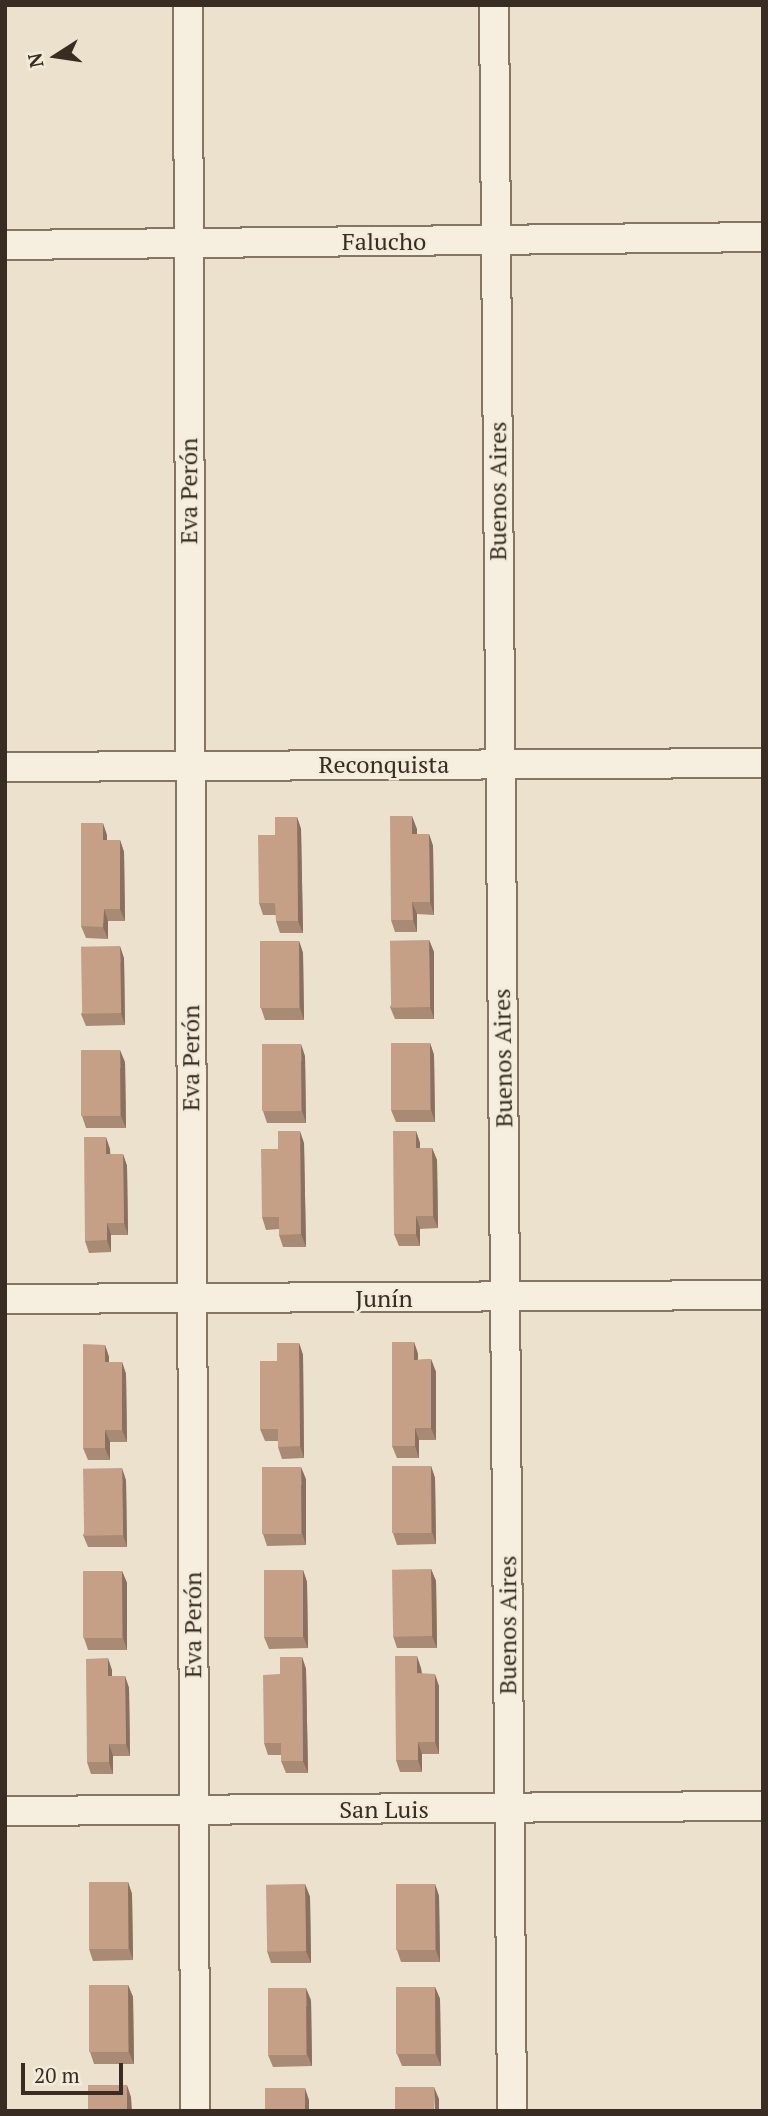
<!DOCTYPE html>
<meta charset="utf-8">
<style>
body{margin:0}
#map{position:relative;width:768px;height:2116px;overflow:hidden;background:#ebe1cc;font-family:"PT Serif",serif}
div>[style]{position:absolute}
[style*='--x']{left:calc(var(--x)*1px);top:calc(var(--y)*1px);width:calc(var(--w)*1px);rotate:calc(var(--a)*1deg)}
.roads{filter:drop-shadow(2px 0 #867562) drop-shadow(-2px 0 #867562) drop-shadow(0 2px #867562) drop-shadow(0 -2px #867562)}
.street>*{height:28px;margin:-14px;padding:0 14px;transform-origin:14px;border-radius:14px;background:#f6efdf}
.wall>*{inset:0;background:#a98a74}
.shaded-wall>*{inset:0;background:#8a705e}
.building>*{inset:0;background:#c5a087;transform-origin:0 0}
span{translate:-50% -50%;white-space:nowrap;text-align:center;line-height:1.15;-webkit-text-stroke:5px #f3ecdb;paint-order:stroke}
.street-label{font-size:24px;color:#392d23}
.frame{position:absolute;inset:0;border:7px solid #392d23;pointer-events:none}
.north{position:absolute;left:21px;top:21px;width:70px;height:70px;-webkit-text-stroke:5px #f3ecdb;paint-order:stroke;rotate:258deg;font-size:19px;font-weight:700;line-height:28px;text-align:center;color:#392d23}
.north::after{content:'';display:block;margin:auto;width:24px;height:32px;background:#392d23;clip-path:polygon(50% 0,100% 100%,50% 72%,0 100%)}
.scale{position:absolute;left:21px;top:2063px;width:102px;height:32px;box-sizing:border-box;border:4px solid #392d23;border-top:0;padding-left:9px;font-size:21px;line-height:24px;white-space:nowrap;color:#392d23;-webkit-text-stroke:5px #f3ecdb;paint-order:stroke}
</style>
<div id="map">
<div class="roads">
<div class="street">
<div style="--x:188;--y:5;--w:2106;--a:89.81"></div>
<div style="--x:494;--y:5;--w:2106;--a:89.51"></div>
<div style="--x:5;--y:245;--w:758;--a:-0.6"></div>
<div style="--x:5;--y:767;--w:758;--a:-0.3"></div>
<div style="--x:5;--y:1299;--w:758;--a:-0.3"></div>
<div style="--x:5;--y:1811;--w:758;--a:-0.38"></div>
</div>
</div>
<div class="wall">
<div style="clip-path:polygon(297px 817px,301px 829px,303px 933px,280px 933px,276px 921px,276px 915px,263px 915px,259px 903px,275px 835px)"></div>
<div style="clip-path:polygon(417px 829px,417px 834px,429px 834px,433px 846px,434px 915px,417px 914px,417px 932px,395px 932px,391px 920px)"></div>
<div style="clip-path:polygon(107px 835px,107px 840px,120px 840px,124px 852px,125px 921px,108px 921px,108px 939px,86px 938px,81px 926px)"></div>
<div style="clip-path:polygon(429px 940px,434px 952px,434px 1019px,395px 1019px,390px 1007px)"></div>
<div style="clip-path:polygon(299px 941px,303px 953px,304px 1020px,265px 1020px,261px 1008px)"></div>
<div style="clip-path:polygon(124px 958px,125px 1025px,86px 1026px,81px 1014px)"></div>
<div style="clip-path:polygon(430px 1043px,434px 1055px,435px 1122px,396px 1122px,391px 1110px)"></div>
<div style="clip-path:polygon(305px 1056px,306px 1123px,267px 1123px,263px 1111px)"></div>
<div style="clip-path:polygon(125px 1062px,126px 1128px,86px 1128px,82px 1116px)"></div>
<div style="clip-path:polygon(416px 1131px,420px 1143px,420px 1148px,432px 1148px,437px 1160px,438px 1228px,420px 1229px,420px 1246px,399px 1246px,394px 1234px)"></div>
<div style="clip-path:polygon(304px 1143px,306px 1247px,283px 1247px,279px 1235px,279px 1229px,266px 1230px,262px 1217px,278px 1149px)"></div>
<div style="clip-path:polygon(110px 1149px,110px 1154px,123px 1154px,127px 1166px,128px 1235px,111px 1235px,111px 1252px,89px 1253px,85px 1241px)"></div>
<div style="clip-path:polygon(414px 1342px,418px 1354px,418px 1360px,431px 1359px,436px 1372px,436px 1440px,419px 1440px,419px 1458px,397px 1458px,392px 1446px)"></div>
<div style="clip-path:polygon(299px 1343px,303px 1355px,304px 1458px,282px 1459px,278px 1447px,278px 1441px,265px 1441px,260px 1429px,277px 1361px)"></div>
<div style="clip-path:polygon(105px 1345px,109px 1357px,109px 1362px,122px 1362px,126px 1374px,127px 1442px,110px 1442px,110px 1460px,88px 1460px,83px 1448px)"></div>
<div style="clip-path:polygon(431px 1466px,435px 1478px,436px 1544px,397px 1545px,393px 1533px)"></div>
<div style="clip-path:polygon(306px 1479px,306px 1545px,267px 1546px,263px 1534px)"></div>
<div style="clip-path:polygon(126px 1480px,127px 1547px,88px 1547px,83px 1535px)"></div>
<div style="clip-path:polygon(431px 1569px,436px 1581px,437px 1648px,397px 1648px,393px 1636px)"></div>
<div style="clip-path:polygon(303px 1570px,307px 1582px,308px 1648px,269px 1649px,264px 1637px)"></div>
<div style="clip-path:polygon(122px 1571px,127px 1583px,127px 1650px,88px 1650px,84px 1638px)"></div>
<div style="clip-path:polygon(302px 1657px,306px 1669px,308px 1773px,286px 1773px,281px 1761px,281px 1755px,268px 1755px,264px 1743px,280px 1674px)"></div>
<div style="clip-path:polygon(421px 1668px,422px 1673px,439px 1686px,439px 1754px,422px 1754px,422px 1772px,400px 1772px,396px 1760px)"></div>
<div style="clip-path:polygon(112px 1670px,112px 1676px,125px 1676px,129px 1688px,130px 1756px,113px 1756px,113px 1774px,91px 1774px,87px 1762px)"></div>
<div style="clip-path:polygon(128px 1882px,132px 1894px,133px 1960px,93px 1961px,89px 1949px)"></div>
<div style="clip-path:polygon(305px 1884px,310px 1897px,311px 1963px,271px 1963px,267px 1951px)"></div>
<div style="clip-path:polygon(435px 1884px,439px 1896px,440px 1962px,401px 1962px,397px 1950px)"></div>
<div style="clip-path:polygon(128px 1985px,133px 1997px,134px 2064px,94px 2064px,90px 2052px)"></div>
<div style="clip-path:polygon(435px 1987px,440px 1999px,441px 2066px,402px 2066px,397px 2054px)"></div>
<div style="clip-path:polygon(311px 2000px,312px 2066px,273px 2067px,268px 2055px)"></div>
</div>
<div class="shaded-wall">
<div style="clip-path:polygon(412px 816px,417px 829px,417px 846px,412px 834px)"></div>
<div style="clip-path:polygon(297px 817px,301px 829px,303px 933px,298px 921px)"></div>
<div style="clip-path:polygon(103px 823px,107px 835px,107px 852px,103px 840px)"></div>
<div style="clip-path:polygon(429px 834px,433px 846px,434px 915px,430px 902px)"></div>
<div style="clip-path:polygon(120px 840px,124px 852px,125px 921px,120px 909px)"></div>
<div style="clip-path:polygon(412px 902px,417px 914px,417px 932px,413px 920px)"></div>
<div style="clip-path:polygon(104px 909px,108px 921px,108px 939px,103px 927px)"></div>
<div style="clip-path:polygon(429px 940px,434px 952px,434px 1019px,430px 1007px)"></div>
<div style="clip-path:polygon(299px 941px,303px 953px,304px 1020px,300px 1008px)"></div>
<div style="clip-path:polygon(120px 946px,124px 958px,125px 1025px,121px 1013px)"></div>
<div style="clip-path:polygon(430px 1043px,434px 1055px,435px 1122px,431px 1110px)"></div>
<div style="clip-path:polygon(301px 1044px,305px 1056px,306px 1123px,302px 1111px)"></div>
<div style="clip-path:polygon(120px 1050px,125px 1062px,126px 1128px,121px 1116px)"></div>
<div style="clip-path:polygon(300px 1131px,304px 1143px,306px 1247px,301px 1234px)"></div>
<div style="clip-path:polygon(416px 1131px,420px 1143px,420px 1160px,416px 1148px)"></div>
<div style="clip-path:polygon(106px 1137px,110px 1149px,111px 1166px,106px 1154px)"></div>
<div style="clip-path:polygon(432px 1148px,437px 1160px,438px 1228px,433px 1216px)"></div>
<div style="clip-path:polygon(123px 1154px,127px 1166px,128px 1235px,124px 1223px)"></div>
<div style="clip-path:polygon(416px 1216px,420px 1229px,420px 1246px,416px 1234px)"></div>
<div style="clip-path:polygon(107px 1223px,111px 1235px,111px 1252px,107px 1240px)"></div>
<div style="clip-path:polygon(414px 1342px,418px 1354px,418px 1372px,414px 1360px)"></div>
<div style="clip-path:polygon(299px 1343px,303px 1355px,304px 1458px,300px 1446px)"></div>
<div style="clip-path:polygon(105px 1345px,109px 1357px,109px 1374px,105px 1362px)"></div>
<div style="clip-path:polygon(431px 1359px,436px 1372px,436px 1440px,431px 1428px)"></div>
<div style="clip-path:polygon(122px 1362px,126px 1374px,127px 1442px,122px 1430px)"></div>
<div style="clip-path:polygon(415px 1428px,419px 1440px,419px 1458px,415px 1446px)"></div>
<div style="clip-path:polygon(105px 1430px,110px 1442px,110px 1460px,105px 1448px)"></div>
<div style="clip-path:polygon(431px 1466px,435px 1478px,436px 1544px,432px 1532px)"></div>
<div style="clip-path:polygon(301px 1467px,306px 1479px,306px 1545px,302px 1533px)"></div>
<div style="clip-path:polygon(122px 1468px,126px 1480px,127px 1547px,123px 1535px)"></div>
<div style="clip-path:polygon(431px 1569px,436px 1581px,437px 1648px,432px 1636px)"></div>
<div style="clip-path:polygon(303px 1570px,307px 1582px,308px 1648px,303px 1636px)"></div>
<div style="clip-path:polygon(122px 1571px,127px 1583px,127px 1650px,123px 1638px)"></div>
<div style="clip-path:polygon(417px 1656px,421px 1668px,422px 1685px,417px 1673px)"></div>
<div style="clip-path:polygon(302px 1657px,306px 1669px,308px 1773px,303px 1761px)"></div>
<div style="clip-path:polygon(108px 1658px,112px 1670px,112px 1688px,108px 1676px)"></div>
<div style="clip-path:polygon(435px 1674px,439px 1686px,439px 1754px,435px 1742px)"></div>
<div style="clip-path:polygon(125px 1676px,129px 1688px,130px 1756px,126px 1744px)"></div>
<div style="clip-path:polygon(418px 1742px,422px 1754px,422px 1772px,418px 1760px)"></div>
<div style="clip-path:polygon(109px 1744px,113px 1756px,113px 1774px,109px 1762px)"></div>
<div style="clip-path:polygon(128px 1882px,132px 1894px,133px 1960px,129px 1948px)"></div>
<div style="clip-path:polygon(305px 1884px,310px 1897px,311px 1963px,306px 1951px)"></div>
<div style="clip-path:polygon(435px 1884px,439px 1896px,440px 1962px,436px 1950px)"></div>
<div style="clip-path:polygon(128px 1985px,133px 1997px,134px 2064px,129px 2052px)"></div>
<div style="clip-path:polygon(435px 1987px,440px 1999px,441px 2066px,436px 2054px)"></div>
<div style="clip-path:polygon(306px 1988px,311px 2000px,312px 2066px,307px 2054px)"></div>
<div style="clip-path:polygon(127px 2085px,131px 2097px,132px 2111px,127px 2111px)"></div>
<div style="clip-path:polygon(434px 2087px,439px 2099px,439px 2111px,435px 2111px)"></div>
<div style="clip-path:polygon(305px 2088px,309px 2100px,309px 2111px,305px 2111px)"></div>
</div>
<div class="building">
<div style="clip-path:polygon(390px 816px,412px 816px,412px 834px,429px 834px,430px 902px,412px 902px,413px 920px,391px 920px)"></div>
<div style="clip-path:polygon(275px 817px,297px 817px,298px 921px,276px 921px,275px 903px,259px 903px,258px 835px,275px 835px)"></div>
<div style="clip-path:polygon(81px 823px,103px 823px,103px 840px,120px 840px,120px 909px,104px 909px,103px 927px,81px 926px)"></div>
<div style="left:429px;top:940px;width:67px;height:39px;rotate:89deg"></div>
<div style="left:260px;top:941px;width:39px;height:67px"></div>
<div style="left:120px;top:946px;width:67px;height:39px;rotate:89deg"></div>
<div style="left:391px;top:1043px;width:39px;height:67px"></div>
<div style="left:262px;top:1044px;width:39px;height:67px"></div>
<div style="left:81px;top:1050px;width:39px;height:66px"></div>
<div style="clip-path:polygon(278px 1131px,300px 1131px,301px 1234px,279px 1235px,279px 1217px,262px 1217px,261px 1149px,278px 1149px)"></div>
<div style="clip-path:polygon(393px 1131px,416px 1131px,416px 1148px,432px 1148px,433px 1216px,416px 1216px,416px 1234px,394px 1234px)"></div>
<div style="clip-path:polygon(84px 1137px,106px 1137px,106px 1154px,123px 1154px,124px 1223px,107px 1223px,107px 1240px,85px 1241px)"></div>
<div style="clip-path:polygon(392px 1342px,414px 1342px,414px 1360px,431px 1359px,431px 1428px,415px 1428px,415px 1446px,392px 1446px)"></div>
<div style="clip-path:polygon(277px 1343px,299px 1343px,300px 1446px,278px 1447px,278px 1429px,260px 1429px,260px 1361px,277px 1361px)"></div>
<div style="clip-path:polygon(83px 1344px,105px 1345px,105px 1362px,122px 1362px,122px 1430px,105px 1430px,105px 1448px,83px 1448px)"></div>
<div style="left:392px;top:1466px;width:39px;height:67px"></div>
<div style="left:262px;top:1467px;width:39px;height:67px"></div>
<div style="left:122px;top:1468px;width:67px;height:39px;rotate:89deg"></div>
<div style="left:431px;top:1569px;width:67px;height:39px;rotate:89deg"></div>
<div style="left:264px;top:1570px;width:39px;height:67px"></div>
<div style="left:83px;top:1571px;width:39px;height:67px"></div>
<div style="clip-path:polygon(395px 1656px,417px 1656px,417px 1673px,435px 1674px,435px 1742px,418px 1742px,418px 1760px,396px 1760px)"></div>
<div style="clip-path:polygon(280px 1657px,302px 1657px,303px 1761px,281px 1761px,281px 1743px,264px 1743px,263px 1675px,280px 1674px)"></div>
<div style="clip-path:polygon(108px 1658px,108px 1676px,125px 1676px,126px 1744px,109px 1744px,109px 1762px,87px 1762px,86px 1659px)"></div>
<div style="left:89px;top:1882px;width:39px;height:67px"></div>
<div style="left:305px;top:1884px;width:67px;height:39px;rotate:89deg"></div>
<div style="left:396px;top:1884px;width:39px;height:66px"></div>
<div style="left:89px;top:1985px;width:39px;height:67px"></div>
<div style="left:396px;top:1987px;width:39px;height:67px"></div>
<div style="left:268px;top:1988px;width:38px;height:67px"></div>
<div style="left:127px;top:2085px;width:26px;height:39px;rotate:90deg"></div>
<div style="left:395px;top:2087px;width:39px;height:24px"></div>
<div style="left:265px;top:2088px;width:40px;height:23px"></div>
</div>
<div class="street-label">
<span style="left:384px;top:242px">Falucho</span>
<span style="left:189px;top:491px;rotate:-90deg">Eva Perón</span>
<span style="left:498px;top:491px;rotate:-90deg">Buenos Aires</span>
<span style="left:384px;top:765px">Reconquista</span>
<span style="left:191px;top:1058px;rotate:-90deg">Eva Perón</span>
<span style="left:503px;top:1058px;rotate:-91deg">Buenos Aires</span>
<span style="left:384px;top:1299px">Junín</span>
<span style="left:193px;top:1625px;rotate:-90deg">Eva Perón</span>
<span style="left:508px;top:1625px;rotate:-90deg">Buenos Aires</span>
<span style="left:384px;top:1810px">San Luis</span>
</div>
<div class="frame"></div>
<div class="north">N</div>
<div class="scale">20 m</div>
</div>
